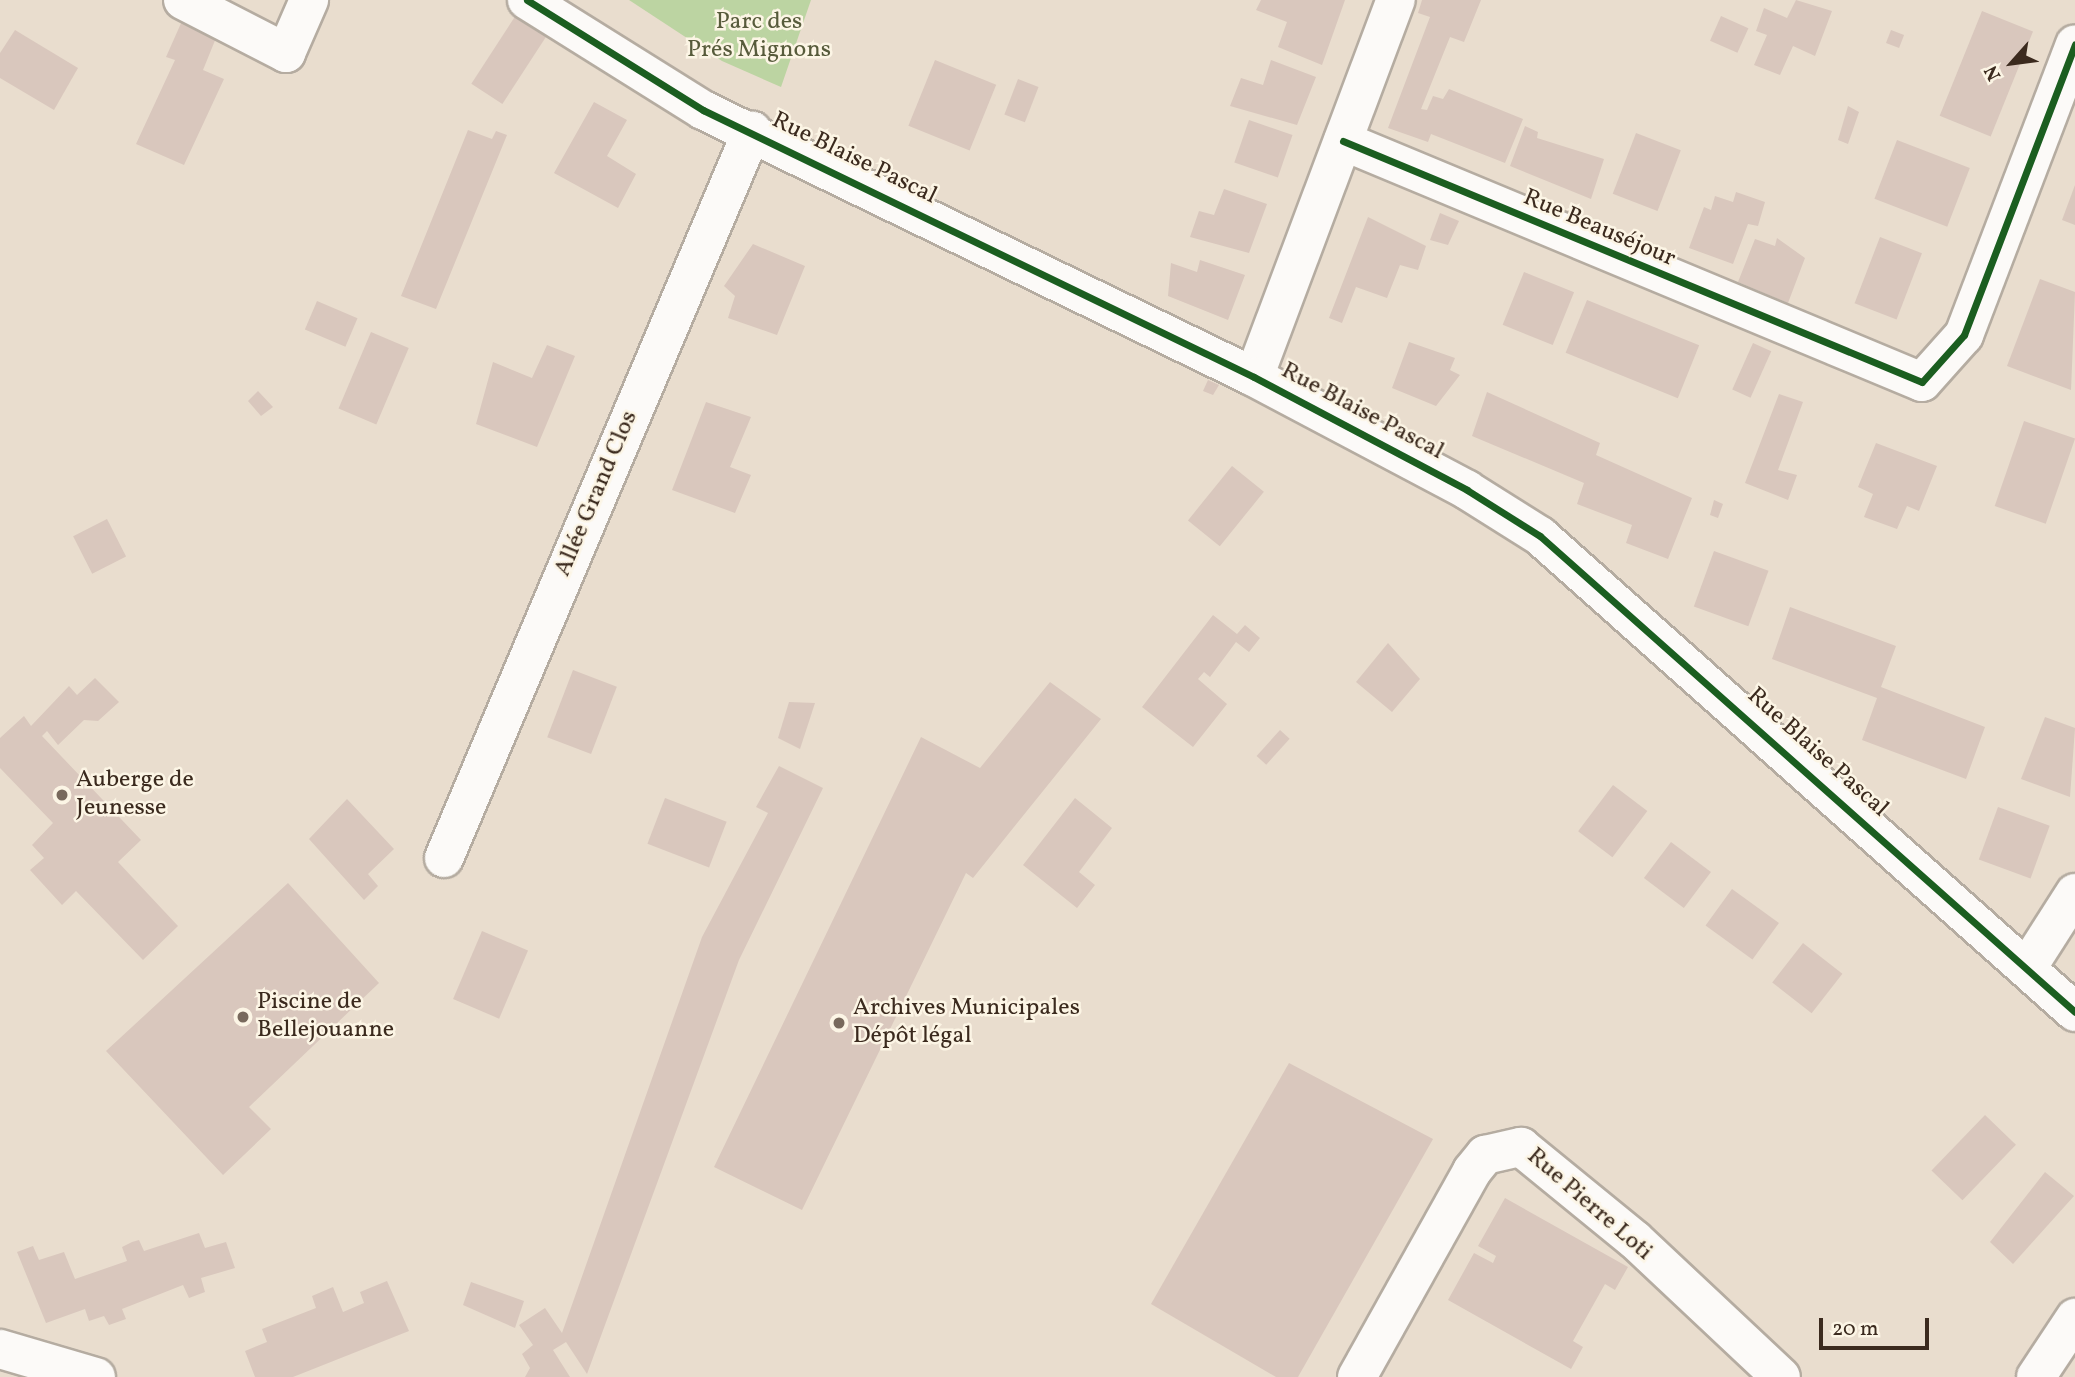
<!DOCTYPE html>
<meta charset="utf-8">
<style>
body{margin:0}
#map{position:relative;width:2075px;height:1377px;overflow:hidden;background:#e9ddce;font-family:Vollkorn,serif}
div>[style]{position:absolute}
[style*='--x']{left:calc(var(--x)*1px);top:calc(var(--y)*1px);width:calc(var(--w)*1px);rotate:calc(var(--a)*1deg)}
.green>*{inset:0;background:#bcd4a2}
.building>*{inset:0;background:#d9c7bd;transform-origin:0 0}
.roads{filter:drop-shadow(2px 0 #b5aca1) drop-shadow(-2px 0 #b5aca1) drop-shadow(0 2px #b5aca1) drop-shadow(0 -2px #b5aca1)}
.minor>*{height:38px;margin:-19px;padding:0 19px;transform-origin:19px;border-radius:19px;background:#fcfaf8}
.tertiary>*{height:38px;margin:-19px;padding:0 19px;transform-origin:19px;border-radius:19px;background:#fcfaf8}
.cycleway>*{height:7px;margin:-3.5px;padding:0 3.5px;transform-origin:3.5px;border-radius:3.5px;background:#1b5e20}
.dots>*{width:19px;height:19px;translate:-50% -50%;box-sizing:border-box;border:4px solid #fcf5e5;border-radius:50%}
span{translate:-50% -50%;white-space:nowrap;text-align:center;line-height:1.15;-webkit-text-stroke:5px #fcf5e5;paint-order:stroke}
.park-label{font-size:24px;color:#575b3b}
.street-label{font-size:24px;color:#3b2a1e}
.poi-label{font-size:24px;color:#3b2a1e}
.left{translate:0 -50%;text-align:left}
.north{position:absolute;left:1977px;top:28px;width:70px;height:70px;-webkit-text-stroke:5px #fcf5e5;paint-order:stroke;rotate:242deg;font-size:19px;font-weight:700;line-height:28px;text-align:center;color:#3b2a1e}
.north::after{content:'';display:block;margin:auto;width:24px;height:32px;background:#3b2a1e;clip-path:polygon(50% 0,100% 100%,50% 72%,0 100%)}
.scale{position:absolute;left:1819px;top:1318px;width:110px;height:32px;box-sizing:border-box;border:4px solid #3b2a1e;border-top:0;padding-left:9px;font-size:21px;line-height:24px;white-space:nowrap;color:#3b2a1e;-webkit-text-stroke:5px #fcf5e5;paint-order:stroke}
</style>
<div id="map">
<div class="green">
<div style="clip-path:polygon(629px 0,811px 0,781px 87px,722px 61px)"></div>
</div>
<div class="building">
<div style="clip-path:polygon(1261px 0,1345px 0,1322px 65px,1278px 47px,1287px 22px,1256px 10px)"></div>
<div style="clip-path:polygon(1422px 0,1481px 0,1464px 42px,1450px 37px,1421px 109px,1427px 110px,1433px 96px,1443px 99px,1449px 89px,1523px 119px,1505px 163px,1431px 134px,1428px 142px,1388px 128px,1430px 17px,1418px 13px)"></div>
<div style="clip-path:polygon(1796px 0,1832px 11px,1815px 56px,1793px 46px,1780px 75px,1754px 65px,1767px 35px,1756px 31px,1764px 8px,1787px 18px)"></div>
<div style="left:1982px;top:11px;width:55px;height:113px;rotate:22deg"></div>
<div style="left:516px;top:15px;width:37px;height:82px;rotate:33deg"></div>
<div style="left:1721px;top:16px;width:30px;height:27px;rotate:24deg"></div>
<div style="clip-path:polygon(182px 21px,216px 38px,203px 70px,224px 79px,184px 165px,136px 144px,175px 60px,166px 57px)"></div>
<div style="clip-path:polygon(15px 30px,78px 68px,54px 110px,0 78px,0 53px)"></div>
<div style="left:1891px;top:30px;width:14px;height:14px;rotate:21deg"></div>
<div style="left:935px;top:60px;width:66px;height:71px;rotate:22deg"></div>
<div style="clip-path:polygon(1271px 60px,1316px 77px,1297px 125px,1230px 106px,1241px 78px,1263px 85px)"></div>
<div style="left:1018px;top:79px;width:22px;height:38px;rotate:21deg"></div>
<div style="clip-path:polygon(594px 102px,627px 120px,607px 156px,636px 174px,618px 208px,554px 173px)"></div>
<div style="clip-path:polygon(1848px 106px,1859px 112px,1848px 144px,1838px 140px)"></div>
<div style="left:1249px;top:120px;width:46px;height:45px;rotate:19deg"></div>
<div style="clip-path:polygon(1525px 126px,1538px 132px,1537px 138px,1604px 159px,1591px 199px,1510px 166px)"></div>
<div style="clip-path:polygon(468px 130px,492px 139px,496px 131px,507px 135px,436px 309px,401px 296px)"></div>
<div style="left:1636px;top:133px;width:48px;height:65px;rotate:21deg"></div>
<div style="left:1897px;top:140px;width:78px;height:63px;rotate:21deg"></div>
<div style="clip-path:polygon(2075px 185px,2075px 225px,2062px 220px)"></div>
<div style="clip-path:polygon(1224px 189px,1267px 204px,1249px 253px,1190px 237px,1199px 211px,1214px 215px)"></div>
<div style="clip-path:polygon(1736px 192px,1765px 202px,1758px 226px,1748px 224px,1733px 264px,1689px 248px,1704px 207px,1711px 210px,1715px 196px,1733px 202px)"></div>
<div style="clip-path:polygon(1440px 213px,1459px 221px,1448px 245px,1430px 240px)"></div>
<div style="clip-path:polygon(1368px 217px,1426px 246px,1418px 270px,1400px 265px,1387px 298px,1356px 287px,1342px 323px,1329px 318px)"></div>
<div style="left:1880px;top:237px;width:45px;height:71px;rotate:21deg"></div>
<div style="clip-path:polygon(1777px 238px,1805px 258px,1788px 303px,1738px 282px,1755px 239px,1775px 246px)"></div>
<div style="clip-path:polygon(753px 244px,805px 266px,777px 335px,728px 318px,735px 296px,724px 286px)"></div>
<div style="clip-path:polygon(1200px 260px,1245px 275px,1228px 320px,1168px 296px,1171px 263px,1197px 272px)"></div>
<div style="left:1524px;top:272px;width:54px;height:57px;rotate:22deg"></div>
<div style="clip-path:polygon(2040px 279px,2075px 292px,2071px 390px,2007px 366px)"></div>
<div style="left:1587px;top:300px;width:121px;height:57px;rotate:22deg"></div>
<div style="left:317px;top:301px;width:44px;height:31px;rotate:23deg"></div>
<div style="left:371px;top:332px;width:41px;height:83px;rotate:23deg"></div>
<div style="clip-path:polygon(1409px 342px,1455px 358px,1450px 370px,1460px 375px,1436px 406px,1392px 388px)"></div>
<div style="left:1753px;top:343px;width:20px;height:51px;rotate:24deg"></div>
<div style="clip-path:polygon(547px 345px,575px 356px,537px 447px,476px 424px,493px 362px,532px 378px)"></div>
<div style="clip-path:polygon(1208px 380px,1219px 385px,1213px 395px,1203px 391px)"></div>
<div style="clip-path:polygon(258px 391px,273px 407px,261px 416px,248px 401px)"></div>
<div style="clip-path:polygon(1487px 392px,1600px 443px,1596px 455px,1692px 498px,1668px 559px,1626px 543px,1632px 525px,1577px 504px,1584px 483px,1472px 436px)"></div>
<div style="clip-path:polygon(1779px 394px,1803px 402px,1778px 470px,1797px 475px,1788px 500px,1745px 483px)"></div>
<div style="clip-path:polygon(706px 402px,751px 417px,730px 467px,751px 475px,735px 513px,672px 490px)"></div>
<div style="left:2024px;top:421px;width:54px;height:90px;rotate:19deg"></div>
<div style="clip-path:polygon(1876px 443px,1937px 466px,1919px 511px,1907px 506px,1897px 529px,1864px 517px,1873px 494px,1858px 487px)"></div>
<div style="left:1232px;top:466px;width:41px;height:70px;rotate:39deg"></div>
<div style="clip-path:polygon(1714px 500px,1723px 504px,1718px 518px,1710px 515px)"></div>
<div style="left:107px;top:519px;width:42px;height:38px;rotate:63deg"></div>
<div style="left:1714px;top:551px;width:58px;height:59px;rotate:20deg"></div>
<div style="clip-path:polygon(1790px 607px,1896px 646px,1881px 687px,1985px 727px,1966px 779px,1862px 740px,1877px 698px,1772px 659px)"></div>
<div style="clip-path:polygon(1213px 615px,1237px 634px,1245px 625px,1260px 638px,1249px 652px,1236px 642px,1210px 677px,1204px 672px,1198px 679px,1227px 704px,1193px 747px,1142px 707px)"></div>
<div style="clip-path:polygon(1388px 643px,1420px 679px,1392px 712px,1356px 682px)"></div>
<div style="left:573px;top:670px;width:47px;height:72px;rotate:21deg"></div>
<div style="clip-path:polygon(95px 678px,119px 702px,98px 721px,84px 720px,58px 745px,47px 731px,42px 736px,141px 840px,118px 862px,178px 926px,143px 960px,76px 891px,62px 905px,30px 870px,44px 858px,32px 845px,53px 823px,0 768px,0 738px,24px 716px,31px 726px,69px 686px,77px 695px)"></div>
<div style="clip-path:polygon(1050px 682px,1101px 719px,973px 878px,966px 873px,802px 1210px,714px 1167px,921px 737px,980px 768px)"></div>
<div style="clip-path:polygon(789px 702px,815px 703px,800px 749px,778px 738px)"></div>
<div style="clip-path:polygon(2045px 717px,2075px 728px,2070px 797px,2021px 779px)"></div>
<div style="left:1280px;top:730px;width:13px;height:35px;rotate:42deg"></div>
<div style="clip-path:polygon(779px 766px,823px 788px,739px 960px,587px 1374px,566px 1342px,553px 1350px,570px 1377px,525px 1377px,530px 1368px,522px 1354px,533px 1345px,519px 1325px,545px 1308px,562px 1333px,702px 937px,768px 813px,756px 807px)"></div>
<div style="left:1613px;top:785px;width:43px;height:58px;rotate:37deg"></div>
<div style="left:665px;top:798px;width:66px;height:49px;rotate:21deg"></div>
<div style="clip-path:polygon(1075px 798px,1112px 828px,1079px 872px,1095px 885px,1077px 908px,1023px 865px)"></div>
<div style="clip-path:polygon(347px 799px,394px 849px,368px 874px,378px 886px,364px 900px,309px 839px)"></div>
<div style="left:1998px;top:807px;width:55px;height:56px;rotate:20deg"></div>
<div style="left:1671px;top:842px;width:50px;height:45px;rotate:37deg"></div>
<div style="clip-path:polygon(288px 883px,379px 983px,249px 1107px,271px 1129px,223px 1175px,106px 1051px)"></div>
<div style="left:1732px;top:889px;width:58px;height:45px;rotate:36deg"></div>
<div style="left:482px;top:931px;width:50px;height:74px;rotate:23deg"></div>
<div style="left:1803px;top:943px;width:50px;height:50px;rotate:38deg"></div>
<div style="clip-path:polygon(1289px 1063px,1433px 1139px,1298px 1377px,1276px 1377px,1151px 1304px)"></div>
<div style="left:1985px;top:1115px;width:43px;height:77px;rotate:44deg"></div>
<div style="clip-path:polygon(2045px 1172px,2074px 1196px,2013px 1264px,1990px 1242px)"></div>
<div style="clip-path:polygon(1505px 1198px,1628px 1267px,1615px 1290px,1605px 1284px,1573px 1341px,1583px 1347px,1571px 1369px,1448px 1300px,1474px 1253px,1493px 1263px,1496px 1256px,1478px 1246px)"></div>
<div style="clip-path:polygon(199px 1233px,205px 1248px,226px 1242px,235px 1268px,201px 1278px,205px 1292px,189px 1298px,183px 1285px,122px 1309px,126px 1319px,109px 1325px,104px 1316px,89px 1321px,85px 1309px,46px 1323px,17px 1252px,33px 1246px,39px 1260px,64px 1252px,75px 1279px,127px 1261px,122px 1247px,132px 1242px,139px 1240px,144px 1251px)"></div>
<div style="clip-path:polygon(387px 1281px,409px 1331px,293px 1377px,255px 1377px,245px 1351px,267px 1342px,262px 1329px,316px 1308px,312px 1296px,333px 1287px,343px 1312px,364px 1303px,360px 1292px)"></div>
<div style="clip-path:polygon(471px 1282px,524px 1301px,515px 1328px,463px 1305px)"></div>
</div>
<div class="roads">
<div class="minor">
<div style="--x:183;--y:0;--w:116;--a:27.2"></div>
<div style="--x:286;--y:53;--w:58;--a:-66.5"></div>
<div style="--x:1343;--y:141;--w:627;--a:22.6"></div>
<div style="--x:1922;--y:382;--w:63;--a:-48.2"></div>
<div style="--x:1964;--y:335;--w:311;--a:-69.1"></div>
<div style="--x:1254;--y:377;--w:403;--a:-69.4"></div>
<div style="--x:444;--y:858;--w:790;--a:-67.04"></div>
<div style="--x:2027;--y:968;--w:89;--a:-57.4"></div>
<div style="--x:0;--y:1349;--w:100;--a:16.3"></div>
<div style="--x:1357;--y:1377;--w:236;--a:-60.8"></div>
<div style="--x:1472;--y:1171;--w:21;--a:-51"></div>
<div style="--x:1485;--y:1155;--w:37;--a:-13"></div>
<div style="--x:1521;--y:1147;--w:147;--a:39.2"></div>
<div style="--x:1635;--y:1240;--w:200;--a:43.2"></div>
<div style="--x:2036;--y:1377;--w:71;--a:-56.5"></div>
</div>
<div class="tertiary">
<div style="--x:527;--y:0;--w:208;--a:32"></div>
<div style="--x:703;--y:110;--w:612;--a:25.85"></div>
<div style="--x:1254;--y:377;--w:241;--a:27.9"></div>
<div style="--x:1467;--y:490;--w:86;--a:32.2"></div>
<div style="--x:1540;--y:536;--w:716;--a:41.66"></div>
</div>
</div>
<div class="cycleway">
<div style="--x:527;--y:0;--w:208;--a:32"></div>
<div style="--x:703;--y:110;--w:612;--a:25.85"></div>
<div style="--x:1254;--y:377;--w:241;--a:27.9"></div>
<div style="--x:1467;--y:490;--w:86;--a:32.2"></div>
<div style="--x:1540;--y:536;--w:716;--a:41.66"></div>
<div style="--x:1343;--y:141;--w:627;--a:22.6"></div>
<div style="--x:1922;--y:382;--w:63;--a:-48.2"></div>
<div style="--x:1964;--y:335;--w:311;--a:-69.1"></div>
</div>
<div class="dots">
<div style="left:62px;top:795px;background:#78695c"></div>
<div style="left:243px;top:1017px;background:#78695c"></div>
<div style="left:839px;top:1023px;background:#78695c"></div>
</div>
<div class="park-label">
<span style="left:759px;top:37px">Parc des<br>Prés Mignons</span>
</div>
<div class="street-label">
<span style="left:854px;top:159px;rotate:26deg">Rue Blaise Pascal</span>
<span style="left:1599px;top:229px;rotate:23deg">Rue Beauséjour</span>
<span style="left:1362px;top:412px;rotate:28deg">Rue Blaise Pascal</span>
<span style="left:597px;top:494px;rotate:-67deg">Allée Grand Clos</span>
<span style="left:1817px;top:753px;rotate:42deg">Rue Blaise Pascal</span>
<span style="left:1589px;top:1205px;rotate:41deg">Rue Pierre Loti</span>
</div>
<div class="poi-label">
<span class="left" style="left:76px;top:795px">Auberge de<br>Jeunesse</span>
<span class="left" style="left:257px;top:1017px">Piscine de<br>Bellejouanne</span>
<span class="left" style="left:853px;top:1023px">Archives Municipales<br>Dépôt légal</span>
</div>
<div class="north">N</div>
<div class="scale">20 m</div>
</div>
